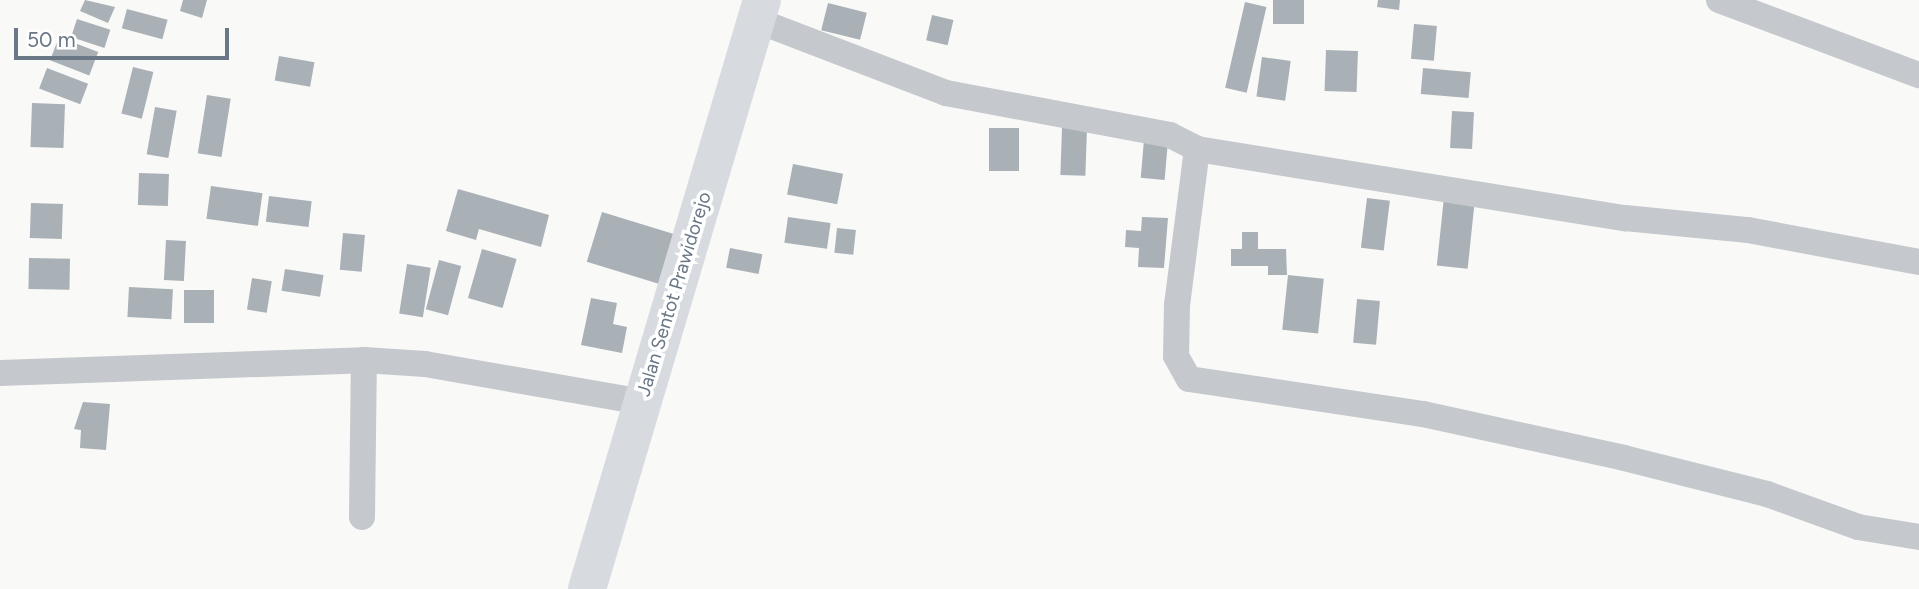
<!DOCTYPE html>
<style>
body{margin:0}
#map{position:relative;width:1919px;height:589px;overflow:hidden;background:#f9f9f7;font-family:Figtree,sans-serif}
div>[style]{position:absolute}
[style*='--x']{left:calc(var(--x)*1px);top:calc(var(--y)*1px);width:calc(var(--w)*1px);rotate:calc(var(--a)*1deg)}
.building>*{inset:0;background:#a9b1b7;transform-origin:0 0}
.street>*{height:26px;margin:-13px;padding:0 13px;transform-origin:13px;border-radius:13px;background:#c5c8cc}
.secondary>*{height:38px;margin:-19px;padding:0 19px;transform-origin:19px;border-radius:19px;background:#d7dbdf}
span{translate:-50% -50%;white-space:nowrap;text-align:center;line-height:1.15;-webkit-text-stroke:7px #fff;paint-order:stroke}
.street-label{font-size:19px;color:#697786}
.scale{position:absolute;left:14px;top:28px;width:215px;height:32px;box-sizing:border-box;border:4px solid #697786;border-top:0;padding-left:9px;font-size:21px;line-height:24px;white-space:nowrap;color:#697786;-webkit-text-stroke:5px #fff;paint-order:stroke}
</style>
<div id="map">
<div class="building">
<div style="clip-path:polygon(85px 0,115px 7px,108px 23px,80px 11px)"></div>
<div style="clip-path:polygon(183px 0,207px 0,202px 18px,180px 11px)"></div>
<div style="left:1273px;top:0;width:31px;height:24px"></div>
<div style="clip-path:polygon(1378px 0,1400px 0,1399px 10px,1377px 7px)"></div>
<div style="left:1245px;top:2px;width:22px;height:88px;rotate:13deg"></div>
<div style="left:828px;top:3px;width:40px;height:28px;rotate:14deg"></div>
<div style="left:127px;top:9px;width:42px;height:20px;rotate:15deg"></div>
<div style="left:932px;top:15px;width:22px;height:26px;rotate:13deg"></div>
<div style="left:77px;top:19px;width:35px;height:19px;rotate:18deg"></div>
<div style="left:1414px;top:24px;width:23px;height:35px;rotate:5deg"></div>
<div style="left:59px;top:37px;width:42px;height:25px;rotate:21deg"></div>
<div style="left:1326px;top:50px;width:32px;height:41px;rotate:2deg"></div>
<div style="left:279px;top:56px;width:36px;height:25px;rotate:10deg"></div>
<div style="left:1262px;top:57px;width:29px;height:40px;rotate:8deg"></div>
<div style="left:133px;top:67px;width:21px;height:48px;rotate:14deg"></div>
<div style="left:47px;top:68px;width:44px;height:22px;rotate:21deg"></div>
<div style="left:1423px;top:68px;width:48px;height:26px;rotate:5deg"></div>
<div style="left:207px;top:95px;width:24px;height:59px;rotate:9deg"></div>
<div style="left:32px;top:103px;width:33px;height:44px;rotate:2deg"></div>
<div style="left:155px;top:107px;width:22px;height:48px;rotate:10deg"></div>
<div style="left:1452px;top:111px;width:22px;height:37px;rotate:3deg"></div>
<div style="left:989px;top:128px;width:30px;height:43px"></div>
<div style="left:1062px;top:128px;width:25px;height:47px;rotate:2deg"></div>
<div style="left:1144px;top:140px;width:24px;height:38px;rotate:5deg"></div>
<div style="left:793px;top:164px;width:51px;height:31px;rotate:11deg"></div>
<div style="left:139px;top:173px;width:30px;height:32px;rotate:2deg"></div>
<div style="left:211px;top:186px;width:52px;height:33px;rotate:8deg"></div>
<div style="clip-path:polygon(458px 189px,549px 215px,541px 247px,479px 229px,476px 240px,446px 231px)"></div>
<div style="left:269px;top:196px;width:43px;height:26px;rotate:7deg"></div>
<div style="left:1444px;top:197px;width:31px;height:69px;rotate:6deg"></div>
<div style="left:1367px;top:198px;width:23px;height:50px;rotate:7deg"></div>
<div style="left:31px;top:203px;width:32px;height:35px;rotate:2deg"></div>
<div style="left:602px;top:212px;width:87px;height:52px;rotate:17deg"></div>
<div style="left:788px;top:217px;width:43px;height:26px;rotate:8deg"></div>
<div style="clip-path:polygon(1142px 217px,1168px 218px,1164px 268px,1138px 267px,1139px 248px,1125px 247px,1126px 230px,1141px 231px)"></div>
<div style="left:837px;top:228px;width:19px;height:25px;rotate:6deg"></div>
<div style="clip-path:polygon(1242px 232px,1258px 232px,1258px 249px,1286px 249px,1287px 275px,1268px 275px,1268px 266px,1231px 266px,1231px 249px,1242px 249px)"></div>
<div style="left:343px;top:233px;width:22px;height:37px;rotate:5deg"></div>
<div style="left:166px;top:240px;width:20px;height:40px;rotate:3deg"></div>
<div style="left:730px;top:248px;width:33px;height:20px;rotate:11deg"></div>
<div style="left:482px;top:249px;width:36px;height:51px;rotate:16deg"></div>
<div style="left:29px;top:258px;width:41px;height:31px;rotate:1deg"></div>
<div style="left:439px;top:260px;width:23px;height:51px;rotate:15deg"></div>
<div style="left:407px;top:264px;width:24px;height:50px;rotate:9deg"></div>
<div style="left:285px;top:269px;width:39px;height:22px;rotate:9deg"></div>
<div style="left:1288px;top:275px;width:36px;height:55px;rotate:6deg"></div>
<div style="left:252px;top:278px;width:20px;height:32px;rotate:9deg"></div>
<div style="left:129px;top:287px;width:44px;height:30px;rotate:3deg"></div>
<div style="left:214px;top:290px;width:33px;height:30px;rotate:90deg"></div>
<div style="clip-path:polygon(591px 298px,617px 303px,613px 324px,627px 327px,622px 353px,581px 345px)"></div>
<div style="left:1357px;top:299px;width:23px;height:44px;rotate:5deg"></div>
<div style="clip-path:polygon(83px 402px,110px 404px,106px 450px,80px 448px,81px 430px,74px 429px)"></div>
</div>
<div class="street">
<div style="--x:1719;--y:0;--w:214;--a:20.6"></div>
<div style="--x:756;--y:20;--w:204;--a:21"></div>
<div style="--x:946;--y:93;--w:228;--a:10.6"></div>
<div style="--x:1170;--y:135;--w:30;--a:27"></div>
<div style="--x:1197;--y:149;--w:157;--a:97.3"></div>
<div style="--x:1177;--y:305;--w:51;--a:91.1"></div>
<div style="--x:1176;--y:356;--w:26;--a:61"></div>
<div style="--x:1189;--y:379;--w:237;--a:8.5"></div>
<div style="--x:1423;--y:414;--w:206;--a:12.3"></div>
<div style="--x:1624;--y:458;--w:147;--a:14.1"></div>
<div style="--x:1767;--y:494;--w:97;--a:19.9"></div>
<div style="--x:1858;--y:527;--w:62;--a:9.3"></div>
<div style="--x:1197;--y:149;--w:434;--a:9.2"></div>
<div style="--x:1625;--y:218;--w:124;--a:5.6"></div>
<div style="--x:1748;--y:230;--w:174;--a:10.6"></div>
<div style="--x:0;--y:373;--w:364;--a:-2"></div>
<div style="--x:364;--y:360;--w:61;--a:3.8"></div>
<div style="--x:425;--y:364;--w:220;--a:9.9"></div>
<div style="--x:362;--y:517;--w:157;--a:-89.3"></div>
</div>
<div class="secondary">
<div style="--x:587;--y:589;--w:614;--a:-73.45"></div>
</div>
<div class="street-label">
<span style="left:674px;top:294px;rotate:-73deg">Jalan Sentot Prawidorejo</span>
</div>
<div class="scale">50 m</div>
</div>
